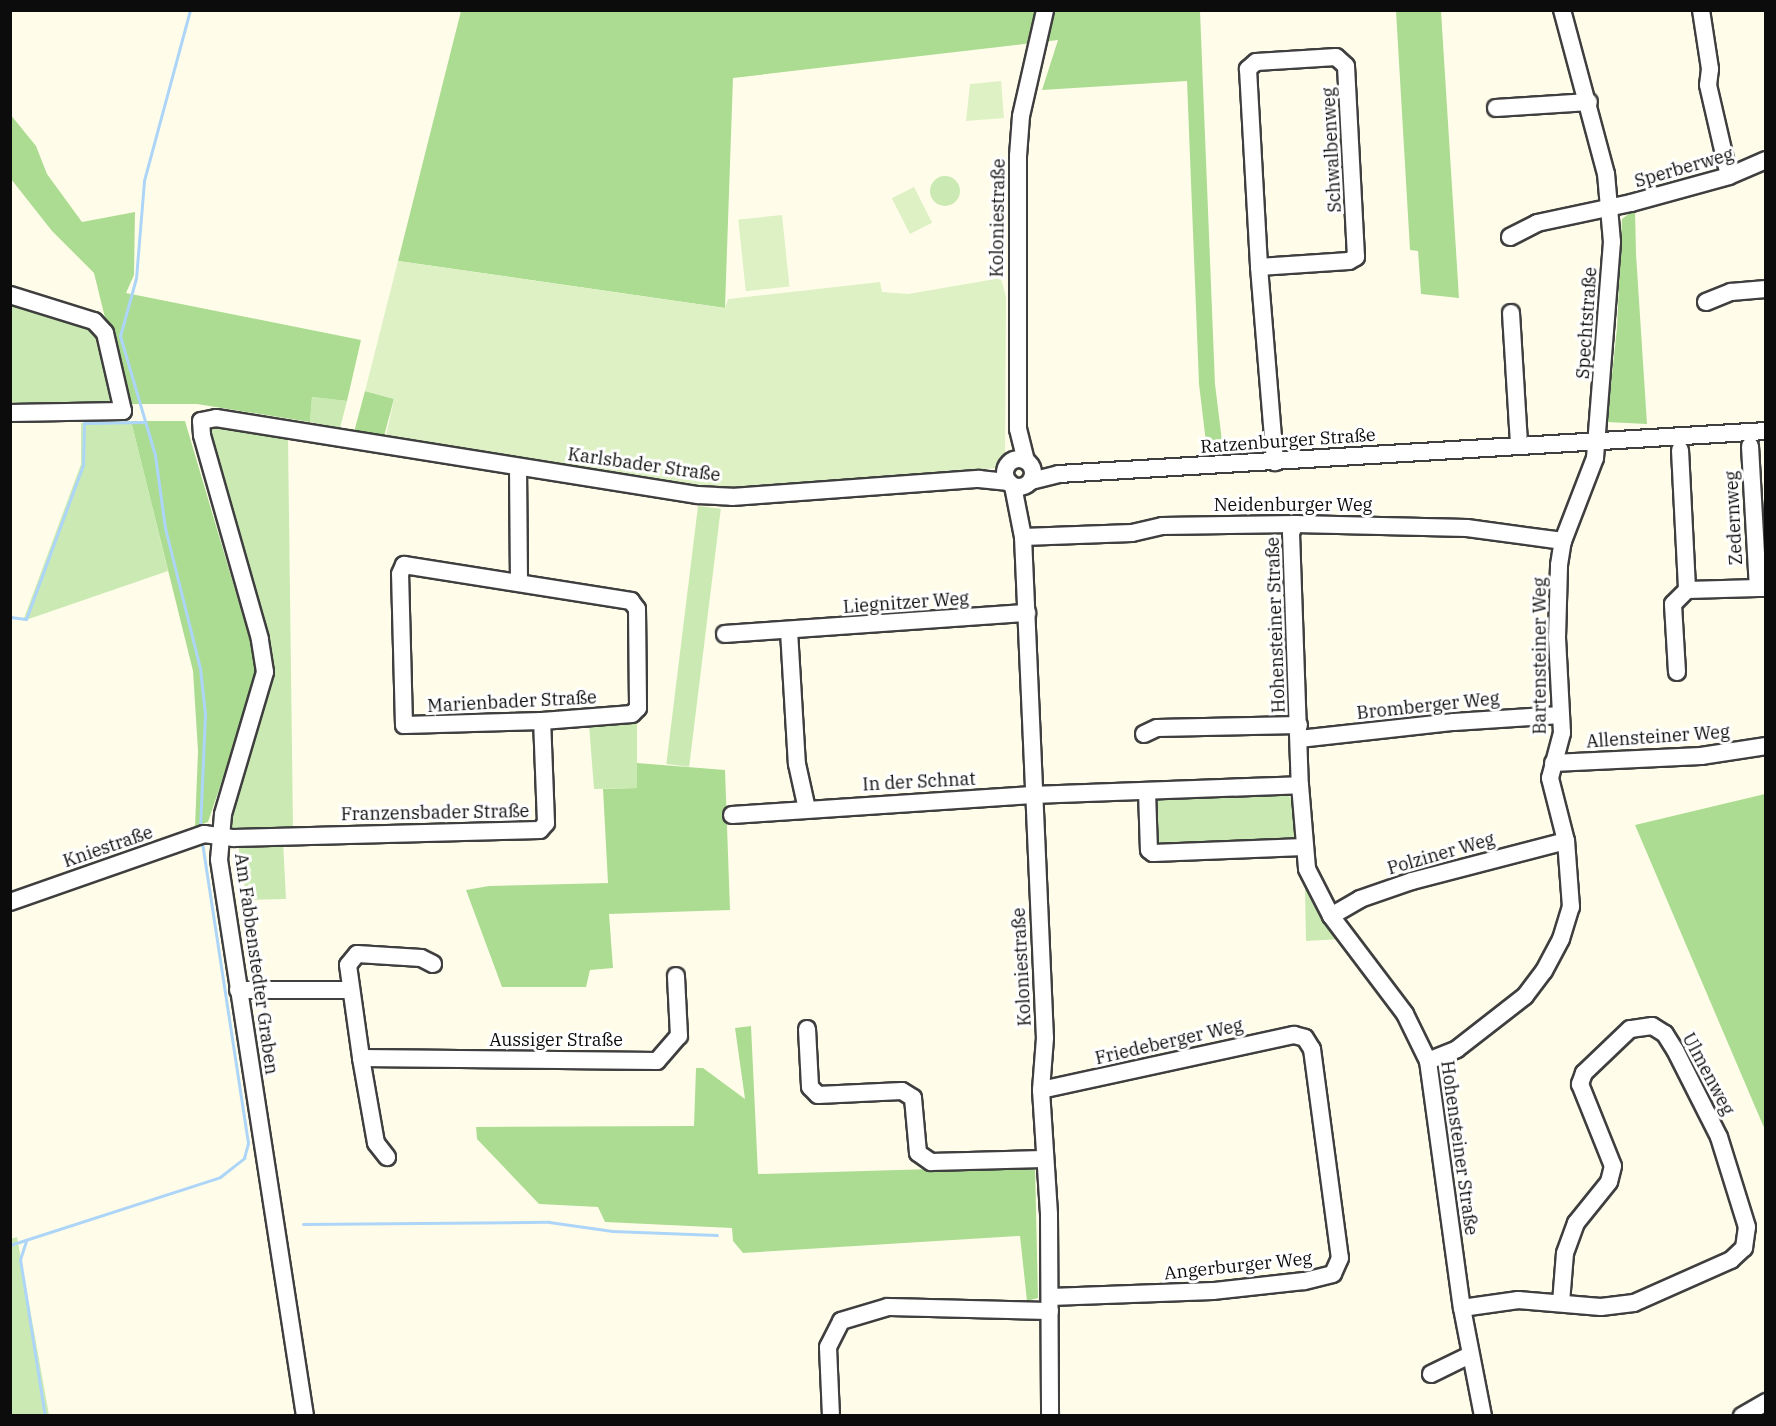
<!DOCTYPE html>
<meta charset="utf-8">
<style>
body{margin:0}
#map{position:relative;width:1776px;height:1426px;overflow:hidden;background:#fffdea;font-family:"IBM Plex Serif",serif}
div>[style]{position:absolute}
[style*='--x']{left:calc(var(--x)*1px);top:calc(var(--y)*1px);width:calc(var(--w)*1px);rotate:calc(var(--a)*1deg)}
.green>*{inset:0;background:#cbeab3;transform-origin:0 0}
.round{border-radius:50%}
.forest>*{inset:0;background:#acdc92;transform-origin:0 0}
.pitch>*{inset:0;background:#def1c5;transform-origin:0 0}
.stream>*{height:3px;margin:-1.5px;padding:0 1.5px;transform-origin:1.5px;border-radius:1.5px;background:#add5f8}
.roads{filter:drop-shadow(2px 0 #3f3f3f) drop-shadow(-2px 0 #3f3f3f) drop-shadow(0 2px #3f3f3f) drop-shadow(0 -2px #3f3f3f)}
.minor>*{height:16px;margin:-8px;padding:0 8px;transform-origin:8px;border-radius:8px;background:#fff}
.minor>.ring{margin:-8px;padding:0;box-sizing:content-box;background:none;border:16px solid #fff;border-radius:50%}
span{translate:-50% -50%;white-space:nowrap;text-align:center;line-height:1.15;-webkit-text-stroke:6px #fff;paint-order:stroke}
.street-label{font-size:18px;color:#0c0c0c}
.frame{position:absolute;inset:0;border:12px solid #0c0c0c;pointer-events:none}
</style>
<div id="map">
<div class="green">
<div class="round" style="left:930px;top:176px;width:30px;height:30px"></div>
<div style="clip-path:polygon(10px 299px,92px 324px,101px 335px,118px 406px,11px 408px)"></div>
<div style="clip-path:polygon(312px 397px,347px 401px,340px 428px,310px 422px)"></div>
<div style="clip-path:polygon(131px 421px,168px 571px,23px 621px,81px 464px,81px 423px)"></div>
<div style="clip-path:polygon(209px 424px,288px 436px,293px 828px,229px 829px,226px 821px,271px 671px)"></div>
<div style="left:698px;top:506px;width:23px;height:260px;rotate:7deg"></div>
<div style="clip-path:polygon(637px 721px,637px 788px,594px 789px,589px 725px)"></div>
<div style="clip-path:polygon(1279px 791px,1287px 794px,1296px 805px,1296px 838px,1293px 841px,1253px 843px,1248px 839px,1161px 846px,1156px 843px,1153px 802px,1158px 797px)"></div>
<div style="clip-path:polygon(283px 841px,286px 899px,247px 900px,238px 844px)"></div>
<div style="clip-path:polygon(1305px 889px,1309px 889px,1341px 939px,1306px 941px)"></div>
<div style="clip-path:polygon(17px 1237px,49px 1415px,11px 1415px,10px 1239px)"></div>
</div>
<div class="forest">
<div style="clip-path:polygon(461px 11px,1200px 11px,1215px 384px,1223px 449px,1207px 451px,1199px 384px,1187px 81px,1042px 90px,1058px 40px,733px 78px,725px 308px,398px 261px)"></div>
<div style="clip-path:polygon(1396px 11px,1441px 11px,1459px 298px,1421px 294px,1418px 251px,1410px 250px)"></div>
<div style="clip-path:polygon(10px 114px,36px 146px,47px 174px,82px 222px,135px 212px,134px 275px,126px 293px,361px 340px,347px 401px,312px 397px,310px 422px,197px 404px,132px 404px,123px 391px,94px 273px,52px 231px,11px 179px)"></div>
<div style="clip-path:polygon(1635px 209px,1636px 254px,1647px 424px,1607px 422px,1617px 328px,1622px 219px)"></div>
<div style="left:365px;top:391px;width:30px;height:40px;rotate:15deg"></div>
<div style="clip-path:polygon(131px 421px,185px 421px,259px 671px,208px 822px,195px 827px,198px 751px,193px 671px)"></div>
<div style="clip-path:polygon(637px 763px,725px 770px,730px 910px,609px 914px,613px 968px,590px 970px,586px 987px,502px 987px,466px 890px,489px 886px,608px 883px,603px 789px,637px 788px)"></div>
<div style="clip-path:polygon(1765px 794px,1766px 794px,1765px 1130px,1635px 825px)"></div>
<div style="clip-path:polygon(751px 1026px,758px 1174px,1035px 1166px,1038px 1298px,1027px 1301px,1020px 1236px,743px 1253px,733px 1241px,732px 1228px,605px 1222px,598px 1207px,539px 1204px,477px 1139px,476px 1127px,694px 1126px,696px 1068px,703px 1068px,745px 1099px,735px 1028px)"></div>
</div>
<div class="pitch">
<div style="clip-path:polygon(1001px 81px,1004px 118px,966px 121px,970px 84px)"></div>
<div style="left:914px;top:187px;width:40px;height:25px;rotate:63deg"></div>
<div style="left:782px;top:215px;width:72px;height:44px;rotate:84deg"></div>
<div style="clip-path:polygon(398px 261px,725px 308px,728px 299px,880px 282px,882px 292px,908px 294px,1001px 278px,1006px 297px,1005px 459px,997px 468px,721px 491px,386px 436px,394px 399px,365px 391px)"></div>
</div>
<div class="stream">
<div style="--x:190;--y:10;--w:177;--a:105.1"></div>
<div style="--x:144;--y:181;--w:97;--a:94.7"></div>
<div style="--x:136;--y:278;--w:60;--a:105.4"></div>
<div style="--x:120;--y:336;--w:124;--a:73.6"></div>
<div style="--x:155;--y:455;--w:74;--a:82.2"></div>
<div style="--x:165;--y:528;--w:144;--a:76"></div>
<div style="--x:200;--y:668;--w:46;--a:83.8"></div>
<div style="--x:205;--y:714;--w:116;--a:92.5"></div>
<div style="--x:10;--y:617;--w:16;--a:7"></div>
<div style="--x:26;--y:619;--w:164;--a:-69.7"></div>
<div style="--x:83;--y:465;--w:42;--a:-88.6"></div>
<div style="--x:84;--y:423;--w:60;--a:-1"></div>
<div style="--x:303;--y:1224;--w:246;--a:-0.5"></div>
<div style="--x:549;--y:1222;--w:64;--a:8.1"></div>
<div style="--x:612;--y:1231;--w:105;--a:2.2"></div>
<div style="--x:26;--y:1241;--w:19;--a:108"></div>
<div style="--x:20;--y:1259;--w:159;--a:81"></div>
<div style="--x:10;--y:1245;--w:221;--a:-17.9"></div>
<div style="--x:220;--y:1177;--w:31;--a:-38"></div>
<div style="--x:244;--y:1158;--w:16;--a:-75"></div>
<div style="--x:248;--y:1143;--w:304;--a:-98.7"></div>
</div>
<div class="roads">
<div class="minor">
<div style="--x:1701;--y:10;--w:60;--a:81.3"></div>
<div style="--x:1710;--y:69;--w:16;--a:97"></div>
<div style="--x:1708;--y:85;--w:93;--a:77"></div>
<div style="--x:1496;--y:108;--w:93;--a:-3.7"></div>
<div style="--x:1510;--y:237;--w:30;--a:-27"></div>
<div style="--x:1537;--y:223;--w:96;--a:-12"></div>
<div style="--x:1631;--y:203;--w:102;--a:-15.4"></div>
<div style="--x:1729;--y:176;--w:40;--a:-23.4"></div>
<div style="--x:1259;--y:267;--w:90;--a:-3.8"></div>
<div style="--x:1349;--y:261;--w:8;--a:-30"></div>
<div style="--x:1356;--y:257;--w:191;--a:-93"></div>
<div style="--x:1346;--y:66;--w:13;--a:-138"></div>
<div style="--x:1336;--y:57;--w:80;--a:176.4"></div>
<div style="--x:1256;--y:62;--w:11;--a:139"></div>
<div style="--x:1248;--y:69;--w:198;--a:86.8"></div>
<div style="--x:1259;--y:267;--w:196;--a:85.3"></div>
<div style="--x:10;--y:295;--w:88;--a:17.2"></div>
<div style="--x:94;--y:321;--w:16;--a:47"></div>
<div style="--x:105;--y:333;--w:80;--a:77"></div>
<div style="--x:123;--y:411;--w:113;--a:179"></div>
<div style="--x:1706;--y:302;--w:27;--a:-22"></div>
<div style="--x:1731;--y:292;--w:35;--a:-5"></div>
<div style="--x:1511;--y:313;--w:131;--a:86.5"></div>
<div style="--x:1750;--y:446;--w:142;--a:86.8"></div>
<div style="--x:1758;--y:588;--w:8;--a:0"></div>
<div style="--x:1680;--y:450;--w:140;--a:87.1"></div>
<div style="--x:1687;--y:590;--w:71;--a:-1.6"></div>
<div class="ring" style="left:1005px;top:459px;width:12px;height:12px"></div>
<div style="--x:1026;--y:461;--w:33;--a:-104"></div>
<div style="--x:1018;--y:429;--w:273;--a:-90"></div>
<div style="--x:1018;--y:156;--w:40;--a:-85.7"></div>
<div style="--x:1021;--y:116;--w:109;--a:-77.2"></div>
<div style="--x:518;--y:467;--w:114;--a:89.5"></div>
<div style="--x:1031;--y:481;--w:29;--a:-14"></div>
<div style="--x:1059;--y:474;--w:708;--a:-3.48"></div>
<div style="--x:1013;--y:486;--w:52;--a:78.9"></div>
<div style="--x:1023;--y:537;--w:501;--a:87.49"></div>
<div style="--x:1045;--y:1038;--w:52;--a:94.4"></div>
<div style="--x:1041;--y:1090;--w:125;--a:86.3"></div>
<div style="--x:1049;--y:1215;--w:201;--a:89.7"></div>
<div style="--x:1295;--y:524;--w:10;--a:114"></div>
<div style="--x:1291;--y:533;--w:252;--a:88"></div>
<div style="--x:1300;--y:785;--w:84;--a:85.2"></div>
<div style="--x:1307;--y:869;--w:53;--a:62.9"></div>
<div style="--x:1331;--y:916;--w:123;--a:52.9"></div>
<div style="--x:1405;--y:1014;--w:52;--a:63.9"></div>
<div style="--x:1428;--y:1061;--w:249;--a:82.2"></div>
<div style="--x:1462;--y:1308;--w:110;--a:79"></div>
<div style="--x:1023;--y:537;--w:109;--a:-2.1"></div>
<div style="--x:1132;--y:533;--w:31;--a:-13"></div>
<div style="--x:1162;--y:526;--w:133;--a:-0.9"></div>
<div style="--x:1295;--y:524;--w:172;--a:1.3"></div>
<div style="--x:1467;--y:528;--w:97;--a:7.7"></div>
<div style="--x:404;--y:565;--w:230;--a:9"></div>
<div style="--x:631;--y:601;--w:10;--a:53"></div>
<div style="--x:637;--y:609;--w:99;--a:89.4"></div>
<div style="--x:638;--y:708;--w:8;--a:135"></div>
<div style="--x:632;--y:714;--w:90;--a:175.6"></div>
<div style="--x:542;--y:721;--w:138;--a:178.3"></div>
<div style="--x:404;--y:725;--w:151;--a:-91.5"></div>
<div style="--x:400;--y:574;--w:10;--a:-66"></div>
<div style="--x:789;--y:631;--w:133;--a:86.6"></div>
<div style="--x:797;--y:764;--w:46;--a:77.5"></div>
<div style="--x:725;--y:634;--w:303;--a:-4"></div>
<div style="--x:1677;--y:672;--w:68;--a:-93.4"></div>
<div style="--x:1673;--y:604;--w:20;--a:-45"></div>
<div style="--x:1144;--y:734;--w:14;--a:-25"></div>
<div style="--x:1157;--y:728;--w:142;--a:-1.2"></div>
<div style="--x:1299;--y:739;--w:156;--a:-6.3"></div>
<div style="--x:1454;--y:722;--w:107;--a:-3.7"></div>
<div style="--x:1553;--y:763;--w:148;--a:-2.7"></div>
<div style="--x:1701;--y:756;--w:66;--a:-8.7"></div>
<div style="--x:1147;--y:791;--w:59;--a:88.1"></div>
<div style="--x:1149;--y:850;--w:5;--a:37"></div>
<div style="--x:1153;--y:853;--w:151;--a:-2.3"></div>
<div style="--x:732;--y:815;--w:301;--a:-3.8"></div>
<div style="--x:1032;--y:795;--w:268;--a:-2.1"></div>
<div style="--x:10;--y:902;--w:206;--a:-19.3"></div>
<div style="--x:204;--y:834;--w:30;--a:8"></div>
<div style="--x:234;--y:838;--w:306;--a:-1.5"></div>
<div style="--x:540;--y:830;--w:9;--a:-49"></div>
<div style="--x:546;--y:823;--w:102;--a:-92.2"></div>
<div style="--x:1331;--y:916;--w:34;--a:-30"></div>
<div style="--x:1360;--y:899;--w:55;--a:-19.1"></div>
<div style="--x:1412;--y:881;--w:159;--a:-14.6"></div>
<div style="--x:433;--y:964;--w:13;--a:-153"></div>
<div style="--x:421;--y:958;--w:64;--a:-176.4"></div>
<div style="--x:357;--y:954;--w:14;--a:129"></div>
<div style="--x:348;--y:965;--w:94;--a:82"></div>
<div style="--x:361;--y:1058;--w:296;--a:0.6"></div>
<div style="--x:657;--y:1061;--w:33;--a:-49"></div>
<div style="--x:679;--y:1036;--w:60;--a:-92.9"></div>
<div style="--x:238;--y:990;--w:112;--a:0"></div>
<div style="--x:807;--y:1029;--w:58;--a:87"></div>
<div style="--x:810;--y:1087;--w:11;--a:45"></div>
<div style="--x:818;--y:1095;--w:84;--a:-2.7"></div>
<div style="--x:902;--y:1091;--w:13;--a:32"></div>
<div style="--x:913;--y:1098;--w:55;--a:84.8"></div>
<div style="--x:918;--y:1153;--w:16;--a:35"></div>
<div style="--x:931;--y:1162;--w:112;--a:-1.5"></div>
<div style="--x:361;--y:1058;--w:86;--a:80"></div>
<div style="--x:376;--y:1143;--w:18;--a:52"></div>
<div style="--x:1428;--y:1061;--w:31;--a:-22"></div>
<div style="--x:1457;--y:1049;--w:86;--a:-37.9"></div>
<div style="--x:1525;--y:996;--w:31;--a:-53"></div>
<div style="--x:1544;--y:971;--w:36;--a:-62"></div>
<div style="--x:1561;--y:939;--w:34;--a:-73"></div>
<div style="--x:1571;--y:907;--w:66;--a:-94.3"></div>
<div style="--x:1566;--y:841;--w:65;--a:-104.3"></div>
<div style="--x:1550;--y:778;--w:47;--a:-75.1"></div>
<div style="--x:1562;--y:733;--w:95;--a:-93"></div>
<div style="--x:1557;--y:638;--w:73;--a:-88.4"></div>
<div style="--x:1559;--y:565;--w:24;--a:-81"></div>
<div style="--x:1563;--y:541;--w:89;--a:-68.9"></div>
<div style="--x:1595;--y:458;--w:217;--a:-85.5"></div>
<div style="--x:1612;--y:242;--w:68;--a:-95"></div>
<div style="--x:1606;--y:174;--w:170;--a:-105"></div>
<div style="--x:1041;--y:1090;--w:259;--a:-12.3"></div>
<div style="--x:1294;--y:1035;--w:11;--a:15"></div>
<div style="--x:1305;--y:1038;--w:13;--a:58"></div>
<div style="--x:1312;--y:1049;--w:211;--a:82.4"></div>
<div style="--x:1340;--y:1258;--w:17;--a:114"></div>
<div style="--x:1333;--y:1274;--w:30;--a:166"></div>
<div style="--x:1304;--y:1281;--w:92;--a:173.7"></div>
<div style="--x:1213;--y:1291;--w:163;--a:177.9"></div>
<div style="--x:1462;--y:1308;--w:57;--a:-8.1"></div>
<div style="--x:1518;--y:1300;--w:83;--a:4.8"></div>
<div style="--x:1601;--y:1307;--w:33;--a:-7"></div>
<div style="--x:1634;--y:1303;--w:106;--a:-23.9"></div>
<div style="--x:1731;--y:1260;--w:18;--a:-43"></div>
<div style="--x:1744;--y:1248;--w:21;--a:-82"></div>
<div style="--x:1747;--y:1227;--w:94;--a:-107.3"></div>
<div style="--x:1719;--y:1137;--w:97;--a:-116.8"></div>
<div style="--x:1675;--y:1050;--w:19;--a:-122"></div>
<div style="--x:1665;--y:1034;--w:15;--a:-148"></div>
<div style="--x:1652;--y:1026;--w:22;--a:172"></div>
<div style="--x:1630;--y:1029;--w:64;--a:136.3"></div>
<div style="--x:1584;--y:1073;--w:12;--a:110"></div>
<div style="--x:1580;--y:1084;--w:88;--a:68.1"></div>
<div style="--x:1613;--y:1166;--w:16;--a:104"></div>
<div style="--x:1609;--y:1182;--w:53;--a:128.8"></div>
<div style="--x:1576;--y:1223;--w:32;--a:110"></div>
<div style="--x:1565;--y:1253;--w:50;--a:94.6"></div>
<div style="--x:1431;--y:1374;--w:43;--a:-26"></div>
<div style="--x:305;--y:1416;--w:563;--a:-98.79"></div>
<div style="--x:219;--y:860;--w:46;--a:-85"></div>
<div style="--x:223;--y:814;--w:148;--a:-73.5"></div>
<div style="--x:265;--y:672;--w:33;--a:-99"></div>
<div style="--x:260;--y:639;--w:212;--a:-105.9"></div>
<div style="--x:202;--y:435;--w:14;--a:-94"></div>
<div style="--x:201;--y:421;--w:15;--a:-11"></div>
<div style="--x:216;--y:418;--w:488;--a:9.1"></div>
<div style="--x:698;--y:495;--w:34;--a:3"></div>
<div style="--x:732;--y:497;--w:248;--a:-4.2"></div>
<div style="--x:979;--y:479;--w:30;--a:6"></div>
<div style="--x:831;--y:1416;--w:69;--a:-92.5"></div>
<div style="--x:828;--y:1347;--w:29;--a:-63"></div>
<div style="--x:841;--y:1321;--w:49;--a:-16.6"></div>
<div style="--x:888;--y:1307;--w:162;--a:1.4"></div>
<div style="--x:1742;--y:1416;--w:28;--a:-30"></div>
</div>
</div>
<div class="street-label">
<span style="left:1332px;top:150px;rotate:-93deg">Schwalbenweg</span>
<span style="left:1684px;top:168px;rotate:-16deg">Sperberweg</span>
<span style="left:998px;top:218px;rotate:-89deg">Koloniestraße</span>
<span style="left:1587px;top:323px;rotate:-86deg">Spechtstraße</span>
<span style="left:1288px;top:441px;rotate:-4deg">Ratzenburger Straße</span>
<span style="left:644px;top:465px;rotate:8deg">Karlsbader Straße</span>
<span style="left:1293px;top:505px">Neidenburger Weg</span>
<span style="left:1734px;top:518px;rotate:-93deg">Zedernweg</span>
<span style="left:906px;top:603px;rotate:-4deg">Liegnitzer Weg</span>
<span style="left:1276px;top:625px;rotate:-92deg">Hohensteiner Straße</span>
<span style="left:1540px;top:656px;rotate:-90deg">Bartensteiner Weg</span>
<span style="left:512px;top:702px;rotate:-3deg">Marienbader Straße</span>
<span style="left:1428px;top:706px;rotate:-6deg">Bromberger Weg</span>
<span style="left:1658px;top:737px;rotate:-4deg">Allensteiner Weg</span>
<span style="left:919px;top:782px;rotate:-3deg">In der Schnat</span>
<span style="left:435px;top:813px;rotate:-1deg">Franzensbader Straße</span>
<span style="left:108px;top:847px;rotate:-19deg">Kniestraße</span>
<span style="left:1441px;top:854px;rotate:-16deg">Polziner Weg</span>
<span style="left:256px;top:964px;rotate:82deg">Am Fabbenstedter Graben</span>
<span style="left:1022px;top:967px;rotate:-93deg">Koloniestraße</span>
<span style="left:556px;top:1040px">Aussiger Straße</span>
<span style="left:1169px;top:1042px;rotate:-13deg">Friedeberger Weg</span>
<span style="left:1708px;top:1074px;rotate:62deg">Ulmenweg</span>
<span style="left:1459px;top:1148px;rotate:82deg">Hohensteiner Straße</span>
<span style="left:1238px;top:1266px;rotate:-6deg">Angerburger Weg</span>
</div>
<div class="frame"></div>
</div>
